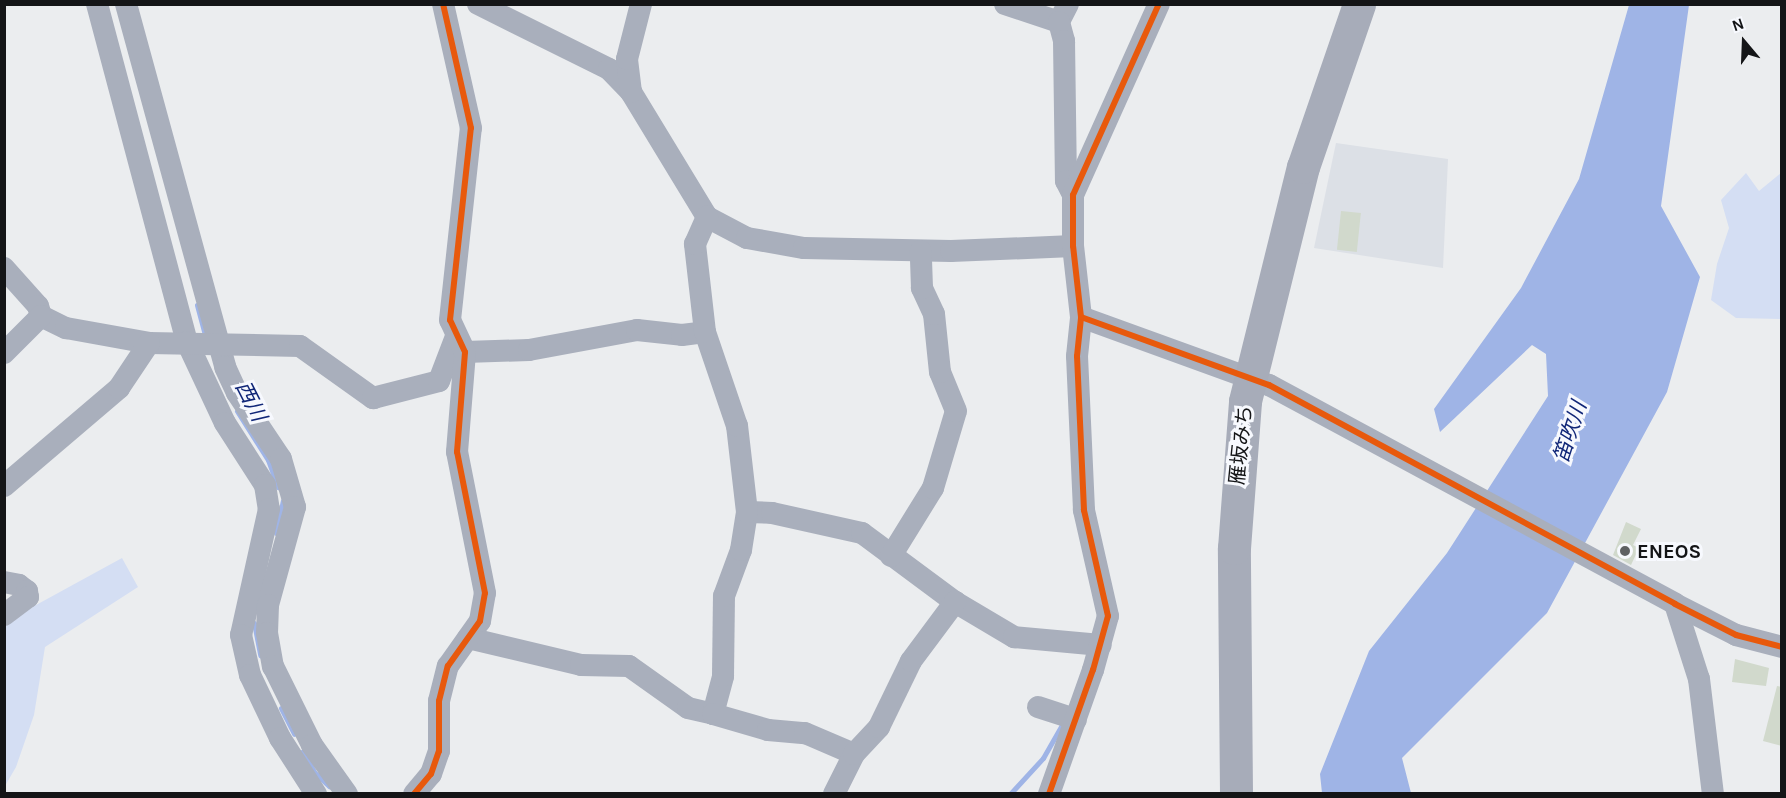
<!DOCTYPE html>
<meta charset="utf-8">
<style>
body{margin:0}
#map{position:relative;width:1786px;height:798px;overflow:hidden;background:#ebedef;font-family:Karla,"Noto Sans JP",sans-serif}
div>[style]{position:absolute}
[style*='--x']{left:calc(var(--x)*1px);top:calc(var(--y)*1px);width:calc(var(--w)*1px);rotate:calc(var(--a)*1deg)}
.built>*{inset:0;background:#dce0e6}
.green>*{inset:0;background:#d4def3}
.water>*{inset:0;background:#9fb4e6}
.stream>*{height:5px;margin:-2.5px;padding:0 2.5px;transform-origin:2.5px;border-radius:2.5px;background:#9fb4e6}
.building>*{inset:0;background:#d1d9cc;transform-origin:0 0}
.minor>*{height:22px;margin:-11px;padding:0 11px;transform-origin:11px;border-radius:11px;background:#a9afbc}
.highway>*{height:33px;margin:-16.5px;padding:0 16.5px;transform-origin:16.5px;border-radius:16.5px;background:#a7acb9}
.cycleway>*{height:6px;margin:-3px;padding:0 3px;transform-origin:3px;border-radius:3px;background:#e8590c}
.dots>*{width:16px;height:16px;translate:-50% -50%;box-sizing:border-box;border:3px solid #f7f9fe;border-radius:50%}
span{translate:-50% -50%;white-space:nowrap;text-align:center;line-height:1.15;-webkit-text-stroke:6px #f7f9fe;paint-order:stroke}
.street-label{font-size:20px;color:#141517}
.poi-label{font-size:20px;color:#141517;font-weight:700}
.left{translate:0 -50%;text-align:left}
.water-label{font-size:21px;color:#112778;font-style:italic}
.frame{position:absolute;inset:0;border:6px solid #141517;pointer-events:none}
.north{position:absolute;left:1714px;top:12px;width:60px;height:60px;-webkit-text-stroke:4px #f7f9fe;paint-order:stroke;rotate:341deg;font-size:16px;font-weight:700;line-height:24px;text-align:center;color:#141517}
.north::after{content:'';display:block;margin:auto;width:21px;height:27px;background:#141517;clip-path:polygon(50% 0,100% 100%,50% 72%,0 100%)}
</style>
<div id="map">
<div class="built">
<div style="clip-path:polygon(1336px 143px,1448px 159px,1443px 268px,1314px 248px)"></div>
</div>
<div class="green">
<div style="clip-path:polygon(1746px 173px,1759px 191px,1781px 173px,1781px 319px,1736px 318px,1711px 300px,1717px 264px,1729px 228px,1721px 200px)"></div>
<div style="clip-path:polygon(122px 558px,138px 587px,45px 647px,34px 715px,16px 767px,5px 786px,5px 622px)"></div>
</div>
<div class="water">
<div style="clip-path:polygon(1629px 5px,1689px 5px,1661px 206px,1700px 277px,1667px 392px,1547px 613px,1402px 758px,1411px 793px,1322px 793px,1320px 774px,1369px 651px,1447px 553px,1548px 396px,1546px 354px,1532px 345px,1440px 432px,1434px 409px,1521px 288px,1579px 179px)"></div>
</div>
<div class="stream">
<div style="--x:197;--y:305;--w:35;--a:75"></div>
<div style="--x:237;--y:411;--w:58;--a:57.7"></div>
<div style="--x:268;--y:460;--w:29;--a:70"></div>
<div style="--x:276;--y:533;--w:33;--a:-78"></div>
<div style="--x:254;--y:623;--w:33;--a:79"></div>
<div style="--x:281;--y:708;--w:29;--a:63"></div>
<div style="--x:303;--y:751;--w:24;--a:62"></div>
<div style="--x:314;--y:772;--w:21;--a:43"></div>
<div style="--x:1010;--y:794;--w:49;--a:-47.5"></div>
<div style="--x:1043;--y:758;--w:40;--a:-60.3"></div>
</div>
<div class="building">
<div style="left:1341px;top:211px;width:20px;height:39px;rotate:6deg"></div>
<div style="clip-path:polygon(1626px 522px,1641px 529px,1633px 545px,1639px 548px,1631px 565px,1613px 555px)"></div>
<div style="clip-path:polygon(1735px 659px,1769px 668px,1766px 686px,1732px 682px)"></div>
<div style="clip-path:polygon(1777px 686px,1782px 687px,1782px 746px,1763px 741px)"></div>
</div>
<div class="minor">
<div style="--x:97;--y:4;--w:350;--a:75.1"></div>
<div style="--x:187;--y:342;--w:89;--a:64.9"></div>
<div style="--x:225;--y:423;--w:74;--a:57.2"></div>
<div style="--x:265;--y:485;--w:24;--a:81"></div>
<div style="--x:269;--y:509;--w:129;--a:102.5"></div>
<div style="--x:241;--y:635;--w:41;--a:77.3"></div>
<div style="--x:250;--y:675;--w:70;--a:64.5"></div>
<div style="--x:280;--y:738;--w:67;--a:57.3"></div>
<div style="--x:126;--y:4;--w:376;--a:74.7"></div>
<div style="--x:225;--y:367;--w:29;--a:65"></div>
<div style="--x:237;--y:393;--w:79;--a:56.3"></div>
<div style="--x:281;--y:459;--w:50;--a:73.7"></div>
<div style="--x:295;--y:507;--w:102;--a:105.4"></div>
<div style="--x:268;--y:605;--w:28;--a:92"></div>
<div style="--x:267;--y:633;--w:34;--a:80"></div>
<div style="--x:273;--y:666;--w:88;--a:63.7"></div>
<div style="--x:312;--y:745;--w:60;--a:54.5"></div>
<div style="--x:478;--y:4;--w:146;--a:26.4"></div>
<div style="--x:609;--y:69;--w:32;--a:46"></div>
<div style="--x:631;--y:92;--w:146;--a:58.7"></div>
<div style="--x:707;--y:217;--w:45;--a:27.7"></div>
<div style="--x:747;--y:238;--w:58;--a:10"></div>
<div style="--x:804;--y:248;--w:147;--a:1.2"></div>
<div style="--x:951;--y:251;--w:122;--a:-2.3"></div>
<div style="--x:1005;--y:4;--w:57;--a:18.4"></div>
<div style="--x:1068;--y:4;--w:20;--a:117"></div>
<div style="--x:1059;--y:22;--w:20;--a:75"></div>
<div style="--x:1064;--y:41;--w:140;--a:89.2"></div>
<div style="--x:1066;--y:181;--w:16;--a:63"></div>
<div style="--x:631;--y:92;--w:33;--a:-97"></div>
<div style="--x:627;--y:59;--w:57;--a:-75.7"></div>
<div style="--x:4;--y:268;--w:51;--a:48.2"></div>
<div style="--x:38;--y:306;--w:10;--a:73"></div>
<div style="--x:41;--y:316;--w:28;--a:26"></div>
<div style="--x:66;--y:328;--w:84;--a:10.2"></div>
<div style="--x:149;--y:343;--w:151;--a:1.1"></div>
<div style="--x:300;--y:346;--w:90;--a:35.5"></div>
<div style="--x:373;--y:398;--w:68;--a:-14.4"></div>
<div style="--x:439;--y:381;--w:45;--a:-69.1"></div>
<div style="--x:1081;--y:317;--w:200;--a:19.9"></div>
<div style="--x:1269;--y:385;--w:461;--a:28.3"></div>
<div style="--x:1675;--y:604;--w:68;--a:26.9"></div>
<div style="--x:1736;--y:635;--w:48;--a:14.6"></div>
<div style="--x:465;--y:352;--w:64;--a:-1.8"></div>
<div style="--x:529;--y:350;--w:110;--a:-10.5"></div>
<div style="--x:637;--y:330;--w:45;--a:6.3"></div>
<div style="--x:682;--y:335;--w:23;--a:-7"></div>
<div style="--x:4;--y:353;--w:52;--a:-45"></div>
<div style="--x:4;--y:486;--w:151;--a:-40.4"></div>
<div style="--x:119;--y:388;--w:54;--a:-56.3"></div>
<div style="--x:747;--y:512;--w:25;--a:2"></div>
<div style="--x:772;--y:513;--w:92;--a:12.5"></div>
<div style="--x:862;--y:533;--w:116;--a:36.6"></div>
<div style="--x:955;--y:602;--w:69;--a:30.7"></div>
<div style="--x:1014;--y:637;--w:87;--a:5.3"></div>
<div style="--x:891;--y:556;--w:80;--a:-58.3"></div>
<div style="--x:933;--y:488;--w:80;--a:-73.4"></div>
<div style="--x:956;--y:411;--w:42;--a:-112.3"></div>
<div style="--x:940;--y:372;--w:58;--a:-95.9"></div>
<div style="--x:934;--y:314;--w:29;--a:-115"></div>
<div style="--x:922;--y:288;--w:37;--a:-92"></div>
<div style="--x:4;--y:582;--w:15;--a:11"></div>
<div style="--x:19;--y:585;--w:10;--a:37"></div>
<div style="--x:27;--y:591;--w:6;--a:81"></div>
<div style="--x:28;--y:597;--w:30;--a:143"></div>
<div style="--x:1675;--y:604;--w:79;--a:72.3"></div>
<div style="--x:1699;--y:679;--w:116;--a:83.1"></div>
<div style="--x:468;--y:638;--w:116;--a:13.4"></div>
<div style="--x:581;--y:665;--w:48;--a:1.2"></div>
<div style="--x:629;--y:666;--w:72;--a:35.4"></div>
<div style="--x:688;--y:708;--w:26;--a:13"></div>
<div style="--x:713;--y:714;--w:39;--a:-75"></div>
<div style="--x:723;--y:676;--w:80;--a:-89.3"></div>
<div style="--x:724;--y:596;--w:49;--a:-69.7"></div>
<div style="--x:741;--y:550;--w:38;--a:-81"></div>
<div style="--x:747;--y:512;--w:87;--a:-96.6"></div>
<div style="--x:737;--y:426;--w:99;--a:-108.8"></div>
<div style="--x:705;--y:332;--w:89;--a:-96.5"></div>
<div style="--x:695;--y:244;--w:30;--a:-66"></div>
<div style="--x:1038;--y:707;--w:40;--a:18"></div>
<div style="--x:713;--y:714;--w:57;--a:16.2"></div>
<div style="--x:768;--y:730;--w:37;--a:5"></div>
<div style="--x:805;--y:733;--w:53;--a:23.2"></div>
<div style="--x:414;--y:794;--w:26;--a:-50"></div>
<div style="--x:431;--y:774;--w:24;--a:-71"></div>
<div style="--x:439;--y:751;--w:50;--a:-90"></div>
<div style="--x:439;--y:701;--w:36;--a:-76"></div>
<div style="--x:448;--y:666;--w:55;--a:-54.6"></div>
<div style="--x:480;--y:621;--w:28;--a:-80"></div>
<div style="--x:485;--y:593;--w:144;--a:-101.2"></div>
<div style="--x:457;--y:452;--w:100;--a:-85.4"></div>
<div style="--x:465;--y:352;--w:35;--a:-115"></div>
<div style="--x:450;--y:320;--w:193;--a:-83.8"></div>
<div style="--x:471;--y:128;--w:127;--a:-102.7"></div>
<div style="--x:834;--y:794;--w:45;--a:-63.4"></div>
<div style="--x:854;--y:754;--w:37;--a:-47"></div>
<div style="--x:879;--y:727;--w:73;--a:-64.1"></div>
<div style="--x:911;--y:661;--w:74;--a:-53.3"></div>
<div style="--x:1049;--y:794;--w:132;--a:-70.5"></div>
<div style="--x:1093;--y:670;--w:56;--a:-74.5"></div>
<div style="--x:1108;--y:616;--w:109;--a:-102.8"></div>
<div style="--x:1084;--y:510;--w:154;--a:-92.6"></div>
<div style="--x:1077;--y:356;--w:39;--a:-84"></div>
<div style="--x:1081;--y:317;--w:71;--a:-96.4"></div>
<div style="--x:1073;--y:246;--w:51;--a:-90"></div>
<div style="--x:1073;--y:195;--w:209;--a:-65.8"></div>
</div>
<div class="highway">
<div style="--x:1236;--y:794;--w:246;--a:-90.5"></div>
<div style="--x:1234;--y:548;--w:147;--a:-85.7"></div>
<div style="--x:1245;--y:401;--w:241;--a:-76.1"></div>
<div style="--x:1303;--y:167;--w:172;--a:-71"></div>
</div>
<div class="cycleway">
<div style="--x:1081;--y:317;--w:200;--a:19.9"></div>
<div style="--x:1269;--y:385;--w:461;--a:28.3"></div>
<div style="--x:1675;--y:604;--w:68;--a:26.9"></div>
<div style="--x:1736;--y:635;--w:48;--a:14.6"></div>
<div style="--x:414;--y:794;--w:26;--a:-50"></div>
<div style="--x:431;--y:774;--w:24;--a:-71"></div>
<div style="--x:439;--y:751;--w:50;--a:-90"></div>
<div style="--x:439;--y:701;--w:36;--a:-76"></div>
<div style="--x:448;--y:666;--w:55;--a:-54.6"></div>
<div style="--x:480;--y:621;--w:28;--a:-80"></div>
<div style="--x:485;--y:593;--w:144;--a:-101.2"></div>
<div style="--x:457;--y:452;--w:100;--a:-85.4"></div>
<div style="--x:465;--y:352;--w:35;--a:-115"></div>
<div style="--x:450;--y:320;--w:193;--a:-83.8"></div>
<div style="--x:471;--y:128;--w:127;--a:-102.7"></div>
<div style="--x:1049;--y:794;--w:132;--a:-70.5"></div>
<div style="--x:1093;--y:670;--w:56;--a:-74.5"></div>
<div style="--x:1108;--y:616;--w:109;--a:-102.8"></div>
<div style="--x:1084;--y:510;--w:154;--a:-92.6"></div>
<div style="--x:1077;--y:356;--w:39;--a:-84"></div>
<div style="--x:1081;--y:317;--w:71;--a:-96.4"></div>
<div style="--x:1073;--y:246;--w:51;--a:-90"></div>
<div style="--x:1073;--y:195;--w:209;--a:-65.8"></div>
</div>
<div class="dots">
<div style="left:1625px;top:551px;background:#5f6163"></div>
</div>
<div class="street-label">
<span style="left:1241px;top:445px;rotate:-84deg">雁坂みち</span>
</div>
<div class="poi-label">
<span class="left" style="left:1637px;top:551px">ENEOS</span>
</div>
<div class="water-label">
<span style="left:251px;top:401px;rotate:63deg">西川</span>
<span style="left:1570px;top:432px;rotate:-72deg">笛吹川</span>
</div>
<div class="frame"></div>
<div class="north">N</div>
</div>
